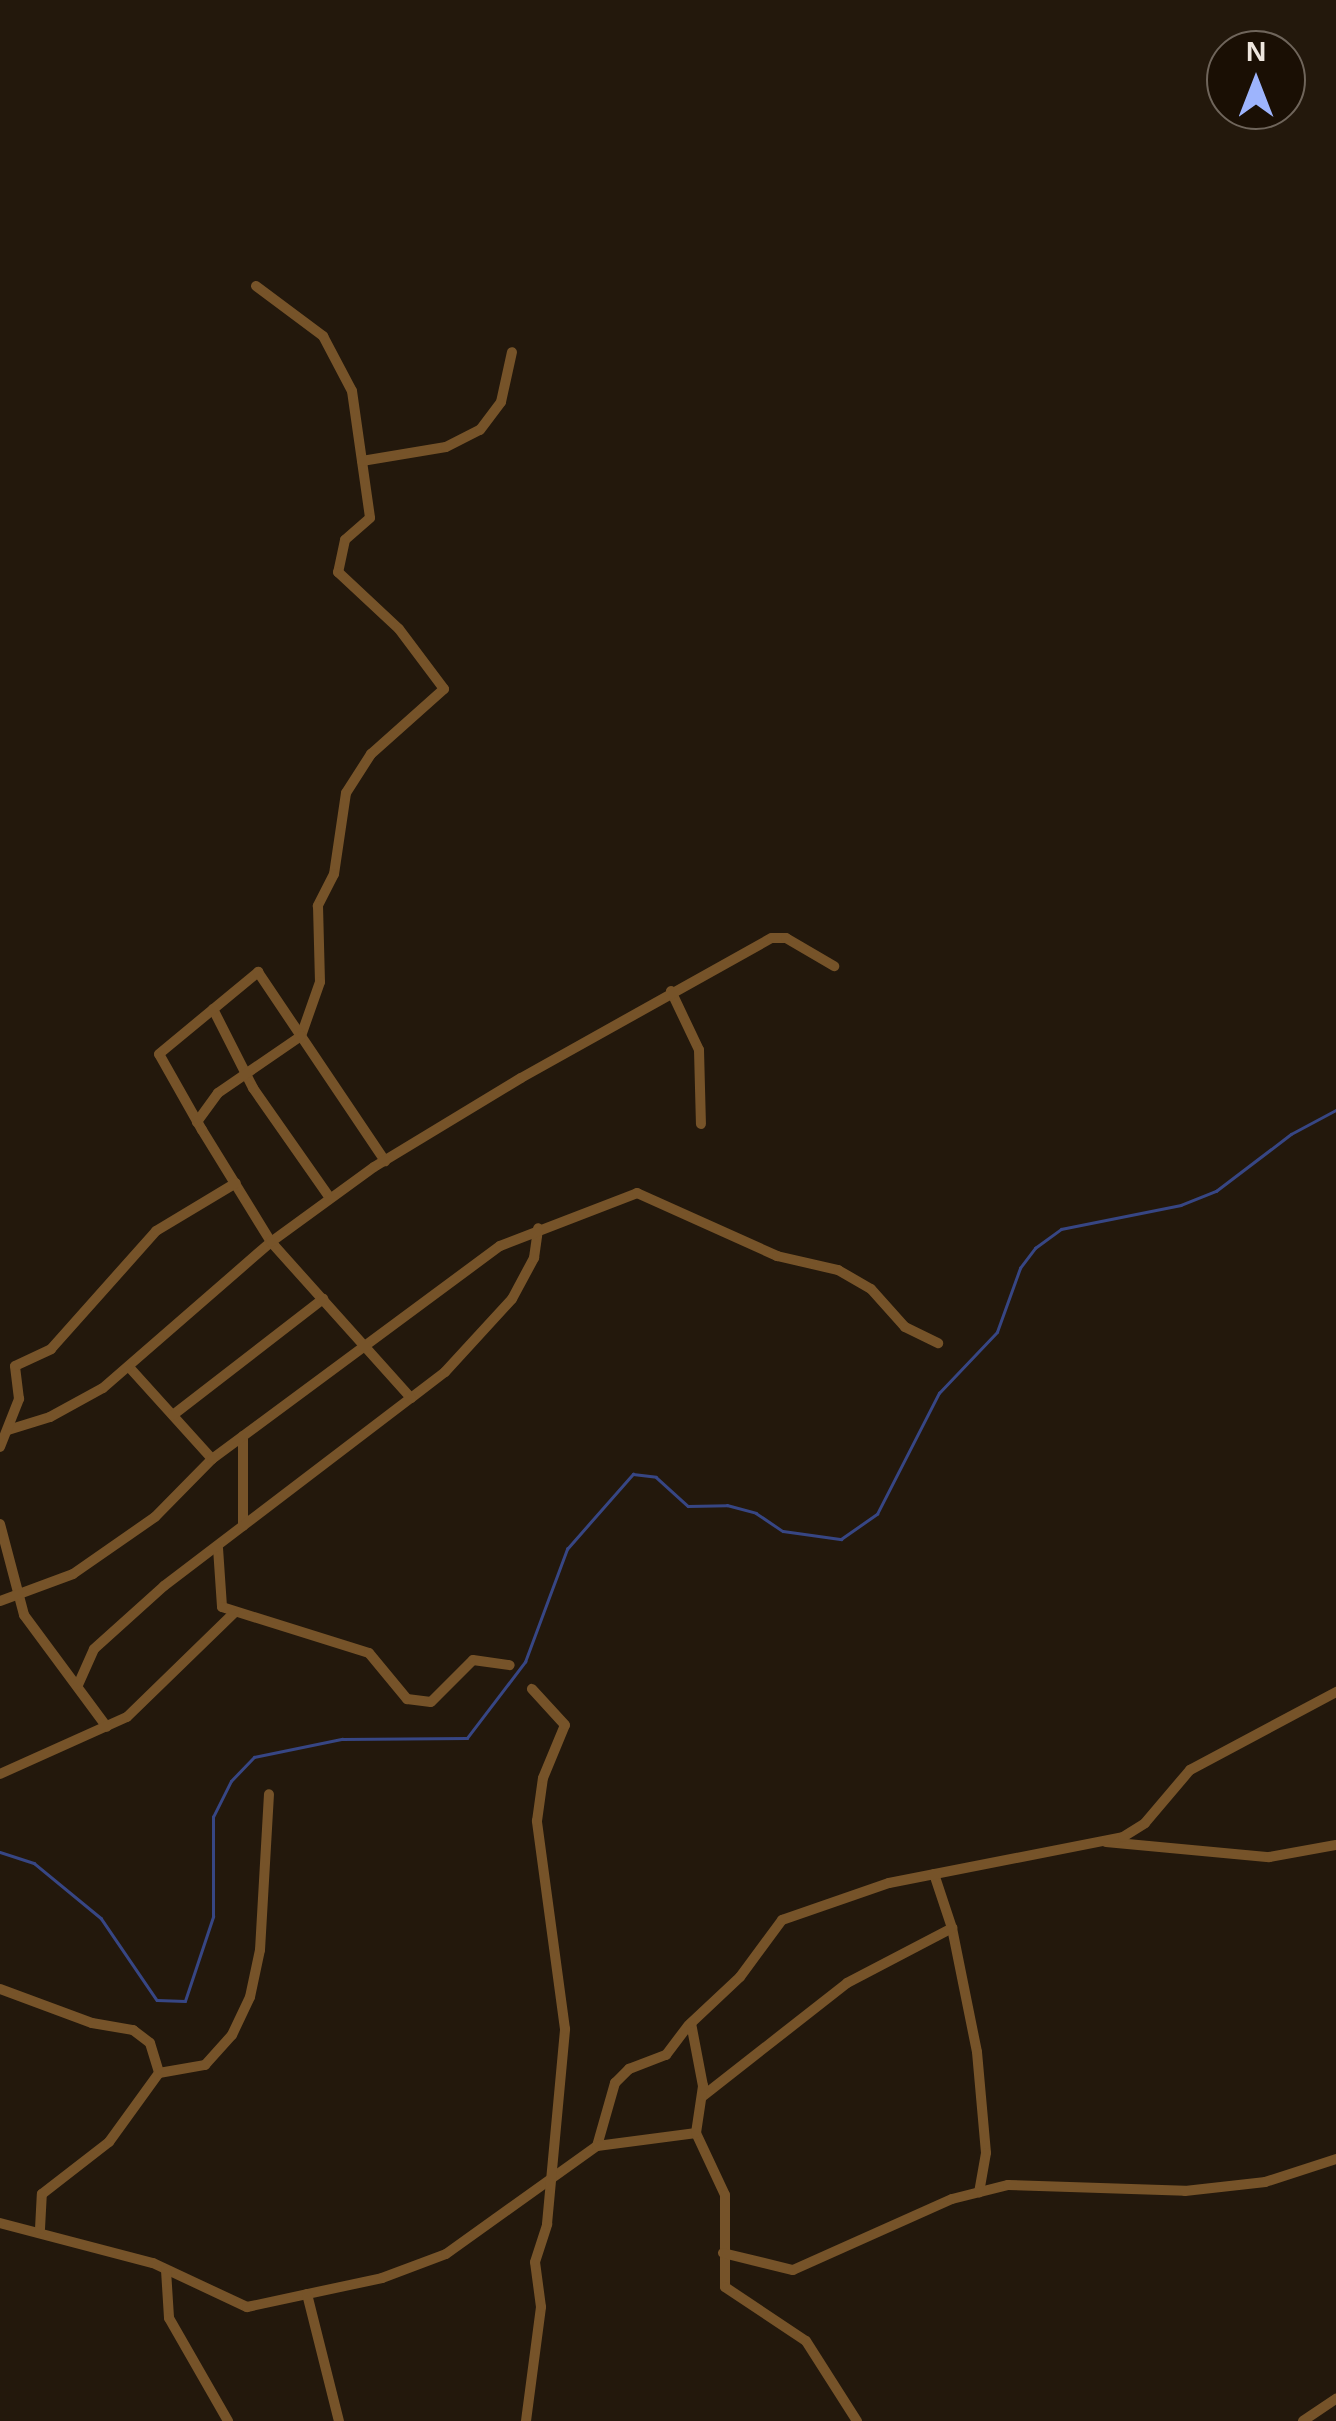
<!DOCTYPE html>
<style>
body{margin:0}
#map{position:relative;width:1336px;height:2421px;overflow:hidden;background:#23180c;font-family:Arial,sans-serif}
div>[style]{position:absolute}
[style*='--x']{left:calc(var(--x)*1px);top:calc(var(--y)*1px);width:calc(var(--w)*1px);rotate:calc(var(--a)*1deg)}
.stream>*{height:2.5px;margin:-1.25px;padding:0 1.25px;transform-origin:1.25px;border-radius:1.25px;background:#374684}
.minor>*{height:10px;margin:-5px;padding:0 5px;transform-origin:5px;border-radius:5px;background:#765329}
span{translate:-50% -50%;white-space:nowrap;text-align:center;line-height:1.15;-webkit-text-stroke:9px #1a0f04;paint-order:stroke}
.north{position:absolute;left:1206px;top:30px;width:100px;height:100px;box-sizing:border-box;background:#1a0f04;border:2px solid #6f655b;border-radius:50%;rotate:0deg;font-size:28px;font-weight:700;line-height:40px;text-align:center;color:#eee6de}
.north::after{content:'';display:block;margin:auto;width:35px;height:45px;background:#9db4fd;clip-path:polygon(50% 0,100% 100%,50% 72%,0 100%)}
</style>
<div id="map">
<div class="stream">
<div style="--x:0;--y:1852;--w:36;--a:18"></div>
<div style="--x:34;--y:1863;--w:87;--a:39.4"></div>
<div style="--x:101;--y:1918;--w:99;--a:55.7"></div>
<div style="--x:157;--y:2000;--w:28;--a:2"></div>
<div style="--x:185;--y:2001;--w:89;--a:-71.6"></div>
<div style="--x:213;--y:1917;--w:100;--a:-90"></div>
<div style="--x:213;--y:1817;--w:40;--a:-63.4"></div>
<div style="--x:231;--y:1781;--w:33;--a:-46"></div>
<div style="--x:254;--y:1757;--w:90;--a:-11.6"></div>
<div style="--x:342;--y:1739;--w:125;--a:-0.5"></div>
<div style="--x:467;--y:1738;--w:96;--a:-52.7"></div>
<div style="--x:525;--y:1662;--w:121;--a:-69.6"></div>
<div style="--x:567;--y:1549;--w:100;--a:-48.7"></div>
<div style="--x:633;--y:1474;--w:23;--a:7"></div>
<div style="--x:656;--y:1477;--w:43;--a:42.2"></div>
<div style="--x:688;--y:1506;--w:39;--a:-1"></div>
<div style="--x:727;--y:1505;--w:30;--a:15"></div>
<div style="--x:756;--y:1513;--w:32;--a:34"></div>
<div style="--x:783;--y:1531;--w:59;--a:7.9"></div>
<div style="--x:841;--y:1539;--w:44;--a:-34.8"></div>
<div style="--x:877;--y:1514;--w:136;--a:-62.9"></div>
<div style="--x:939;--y:1393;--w:84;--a:-46.4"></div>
<div style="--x:997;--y:1332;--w:68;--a:-70.2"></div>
<div style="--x:1020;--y:1268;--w:25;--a:-53"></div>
<div style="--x:1035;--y:1248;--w:32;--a:-36"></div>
<div style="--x:1061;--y:1229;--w:122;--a:-11.3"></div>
<div style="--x:1181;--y:1205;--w:38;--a:-22"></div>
<div style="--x:1216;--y:1191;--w:94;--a:-37.2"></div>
<div style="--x:1291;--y:1134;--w:51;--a:-28.1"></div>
</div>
<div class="minor">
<div style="--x:256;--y:286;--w:84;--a:36.7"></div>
<div style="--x:323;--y:336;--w:62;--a:62.2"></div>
<div style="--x:352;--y:391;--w:128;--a:81.9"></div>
<div style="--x:370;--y:518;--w:33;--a:139"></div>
<div style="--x:345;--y:540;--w:33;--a:102"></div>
<div style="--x:338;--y:572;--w:83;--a:43.1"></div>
<div style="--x:399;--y:629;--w:75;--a:53.1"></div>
<div style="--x:444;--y:689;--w:98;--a:138.3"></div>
<div style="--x:371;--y:754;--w:46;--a:122.7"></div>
<div style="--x:346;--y:793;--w:82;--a:98.4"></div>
<div style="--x:334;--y:874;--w:36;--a:117"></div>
<div style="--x:318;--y:906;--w:76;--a:88.5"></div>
<div style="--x:320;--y:982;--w:57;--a:109.4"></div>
<div style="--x:301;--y:1036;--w:151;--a:56.1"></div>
<div style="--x:362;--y:461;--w:85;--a:-9.5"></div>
<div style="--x:446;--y:447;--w:38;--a:-27"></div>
<div style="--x:480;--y:430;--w:35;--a:-53"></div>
<div style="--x:501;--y:402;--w:51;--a:-77.6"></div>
<div style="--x:671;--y:991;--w:65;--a:64.6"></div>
<div style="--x:699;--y:1050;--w:74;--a:88.5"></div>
<div style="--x:213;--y:1009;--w:89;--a:63.1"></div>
<div style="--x:253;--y:1088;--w:134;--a:55"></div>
<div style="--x:129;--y:1367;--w:124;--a:47.9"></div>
<div style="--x:411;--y:1398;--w:43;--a:-37.4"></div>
<div style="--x:445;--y:1372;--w:99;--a:-47.5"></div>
<div style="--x:512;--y:1299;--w:47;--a:-61.8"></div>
<div style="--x:534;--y:1258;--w:30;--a:-82"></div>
<div style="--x:173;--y:1415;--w:190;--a:-37.7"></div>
<div style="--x:8;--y:1430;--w:44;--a:-17.2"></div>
<div style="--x:50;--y:1417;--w:60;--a:-28.7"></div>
<div style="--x:103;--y:1388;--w:223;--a:-41"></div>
<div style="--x:271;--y:1242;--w:132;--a:-121.6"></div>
<div style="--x:202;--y:1130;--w:87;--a:-119.5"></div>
<div style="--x:159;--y:1054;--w:129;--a:-39.6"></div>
<div style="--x:258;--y:972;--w:77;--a:56.1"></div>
<div style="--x:301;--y:1036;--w:101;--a:145.5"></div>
<div style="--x:218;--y:1093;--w:36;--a:126"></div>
<div style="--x:243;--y:1436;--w:90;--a:90"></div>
<div style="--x:0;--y:1447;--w:52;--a:-68.4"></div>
<div style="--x:19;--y:1399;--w:33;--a:-97"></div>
<div style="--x:15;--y:1366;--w:40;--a:-25"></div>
<div style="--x:51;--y:1349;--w:158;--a:-48.3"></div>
<div style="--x:156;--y:1231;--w:93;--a:-31"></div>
<div style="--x:0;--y:1524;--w:94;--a:75.2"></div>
<div style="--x:24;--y:1615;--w:139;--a:53.5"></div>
<div style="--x:218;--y:1548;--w:59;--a:86.1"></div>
<div style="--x:222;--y:1607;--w:154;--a:17.4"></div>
<div style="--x:369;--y:1653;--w:60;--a:50.4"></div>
<div style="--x:407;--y:1699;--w:24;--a:7"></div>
<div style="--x:431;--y:1702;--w:59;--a:-45"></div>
<div style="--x:473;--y:1660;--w:37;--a:8"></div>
<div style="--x:0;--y:1601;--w:78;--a:-20.3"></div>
<div style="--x:73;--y:1574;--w:100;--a:-34.8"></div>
<div style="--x:155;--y:1517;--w:81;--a:-45.5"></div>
<div style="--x:212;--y:1459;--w:358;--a:-36.5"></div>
<div style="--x:500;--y:1246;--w:147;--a:-21.1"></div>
<div style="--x:637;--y:1193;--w:154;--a:24.2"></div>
<div style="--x:777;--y:1256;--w:63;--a:12.9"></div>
<div style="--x:838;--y:1270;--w:38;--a:30"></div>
<div style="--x:871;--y:1289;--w:51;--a:48.2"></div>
<div style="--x:905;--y:1327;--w:37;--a:26"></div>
<div style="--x:78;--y:1685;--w:39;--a:-66"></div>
<div style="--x:94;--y:1649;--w:94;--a:-42"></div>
<div style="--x:164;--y:1586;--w:310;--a:-37.3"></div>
<div style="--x:411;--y:1398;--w:210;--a:-131.9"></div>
<div style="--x:271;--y:1242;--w:127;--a:-36.1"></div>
<div style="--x:374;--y:1167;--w:172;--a:-31.2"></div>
<div style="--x:521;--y:1078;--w:287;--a:-29.2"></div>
<div style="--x:772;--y:938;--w:14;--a:0"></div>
<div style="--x:786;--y:938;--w:56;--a:30.3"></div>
<div style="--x:0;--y:1774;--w:139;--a:-24.2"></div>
<div style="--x:127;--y:1717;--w:149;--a:-44.2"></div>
<div style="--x:1106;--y:1842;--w:164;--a:5.3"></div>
<div style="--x:1269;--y:1857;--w:68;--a:-10.2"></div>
<div style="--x:952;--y:1928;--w:126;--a:78.6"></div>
<div style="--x:977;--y:2052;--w:101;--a:84.9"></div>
<div style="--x:986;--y:2153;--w:40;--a:100"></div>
<div style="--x:0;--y:1989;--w:98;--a:20.3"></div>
<div style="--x:92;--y:2023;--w:42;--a:9.7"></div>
<div style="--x:133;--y:2030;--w:21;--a:37"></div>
<div style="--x:150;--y:2043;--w:31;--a:73"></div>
<div style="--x:703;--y:2096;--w:183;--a:-38.1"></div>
<div style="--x:847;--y:1983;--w:119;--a:-27.6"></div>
<div style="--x:952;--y:1928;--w:57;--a:-108.4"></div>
<div style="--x:696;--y:2133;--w:68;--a:64.9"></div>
<div style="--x:725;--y:2195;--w:92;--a:90"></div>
<div style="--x:725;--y:2287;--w:97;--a:33.7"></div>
<div style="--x:806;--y:2341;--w:95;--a:57.5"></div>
<div style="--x:597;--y:2146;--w:66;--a:-74.1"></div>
<div style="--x:615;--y:2083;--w:20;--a:-45"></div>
<div style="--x:629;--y:2069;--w:40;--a:-21"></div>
<div style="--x:666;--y:2055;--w:38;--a:-53"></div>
<div style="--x:0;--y:2223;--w:158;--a:14.7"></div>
<div style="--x:153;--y:2263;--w:104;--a:25.1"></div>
<div style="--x:247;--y:2307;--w:138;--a:-12.1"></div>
<div style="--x:382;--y:2278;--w:68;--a:-20.6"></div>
<div style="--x:446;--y:2254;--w:186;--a:-35.6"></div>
<div style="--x:597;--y:2146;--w:100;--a:-7.5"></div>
<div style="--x:696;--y:2133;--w:48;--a:-81.5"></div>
<div style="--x:703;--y:2086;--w:64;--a:-100.8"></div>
<div style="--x:691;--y:2023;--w:67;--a:-43.2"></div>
<div style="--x:740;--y:1977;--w:71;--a:-53.6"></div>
<div style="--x:782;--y:1920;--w:113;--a:-19.1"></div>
<div style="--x:889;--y:1883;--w:238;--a:-11.1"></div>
<div style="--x:1123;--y:1837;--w:26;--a:-32"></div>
<div style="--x:1145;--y:1823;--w:70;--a:-49.7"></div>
<div style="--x:1190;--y:1770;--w:166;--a:-28.1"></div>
<div style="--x:40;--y:2229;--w:35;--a:-87"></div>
<div style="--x:42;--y:2194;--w:85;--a:-37.8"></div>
<div style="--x:109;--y:2142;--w:85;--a:-54.1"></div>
<div style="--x:159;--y:2073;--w:47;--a:-9.9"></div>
<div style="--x:205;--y:2065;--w:40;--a:-48"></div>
<div style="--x:232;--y:2035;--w:42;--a:-64.7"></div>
<div style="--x:250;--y:1997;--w:48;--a:-78"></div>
<div style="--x:260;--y:1950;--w:156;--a:-86.7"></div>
<div style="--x:723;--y:2253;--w:72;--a:13.7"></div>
<div style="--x:793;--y:2270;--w:174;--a:-24.1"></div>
<div style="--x:952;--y:2199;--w:58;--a:-14"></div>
<div style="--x:1008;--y:2185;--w:177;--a:1.9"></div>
<div style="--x:1185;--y:2191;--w:81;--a:-6.4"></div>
<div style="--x:1265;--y:2182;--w:75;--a:-17.9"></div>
<div style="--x:166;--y:2270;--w:48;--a:86.4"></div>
<div style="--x:169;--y:2318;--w:119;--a:60.2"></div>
<div style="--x:307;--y:2294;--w:131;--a:75.9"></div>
<div style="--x:526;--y:2421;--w:115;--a:-82.5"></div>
<div style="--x:541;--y:2307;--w:45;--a:-97.6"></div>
<div style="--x:535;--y:2262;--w:40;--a:-72"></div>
<div style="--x:547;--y:2224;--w:196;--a:-84.7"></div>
<div style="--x:565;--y:2029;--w:210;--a:-97.7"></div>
<div style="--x:537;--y:1821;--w:43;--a:-82.1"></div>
<div style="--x:543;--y:1778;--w:57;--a:-67.5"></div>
<div style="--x:565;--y:1725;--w:49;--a:-132.5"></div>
<div style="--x:1303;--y:2421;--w:40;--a:-34"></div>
</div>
<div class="north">N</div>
</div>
